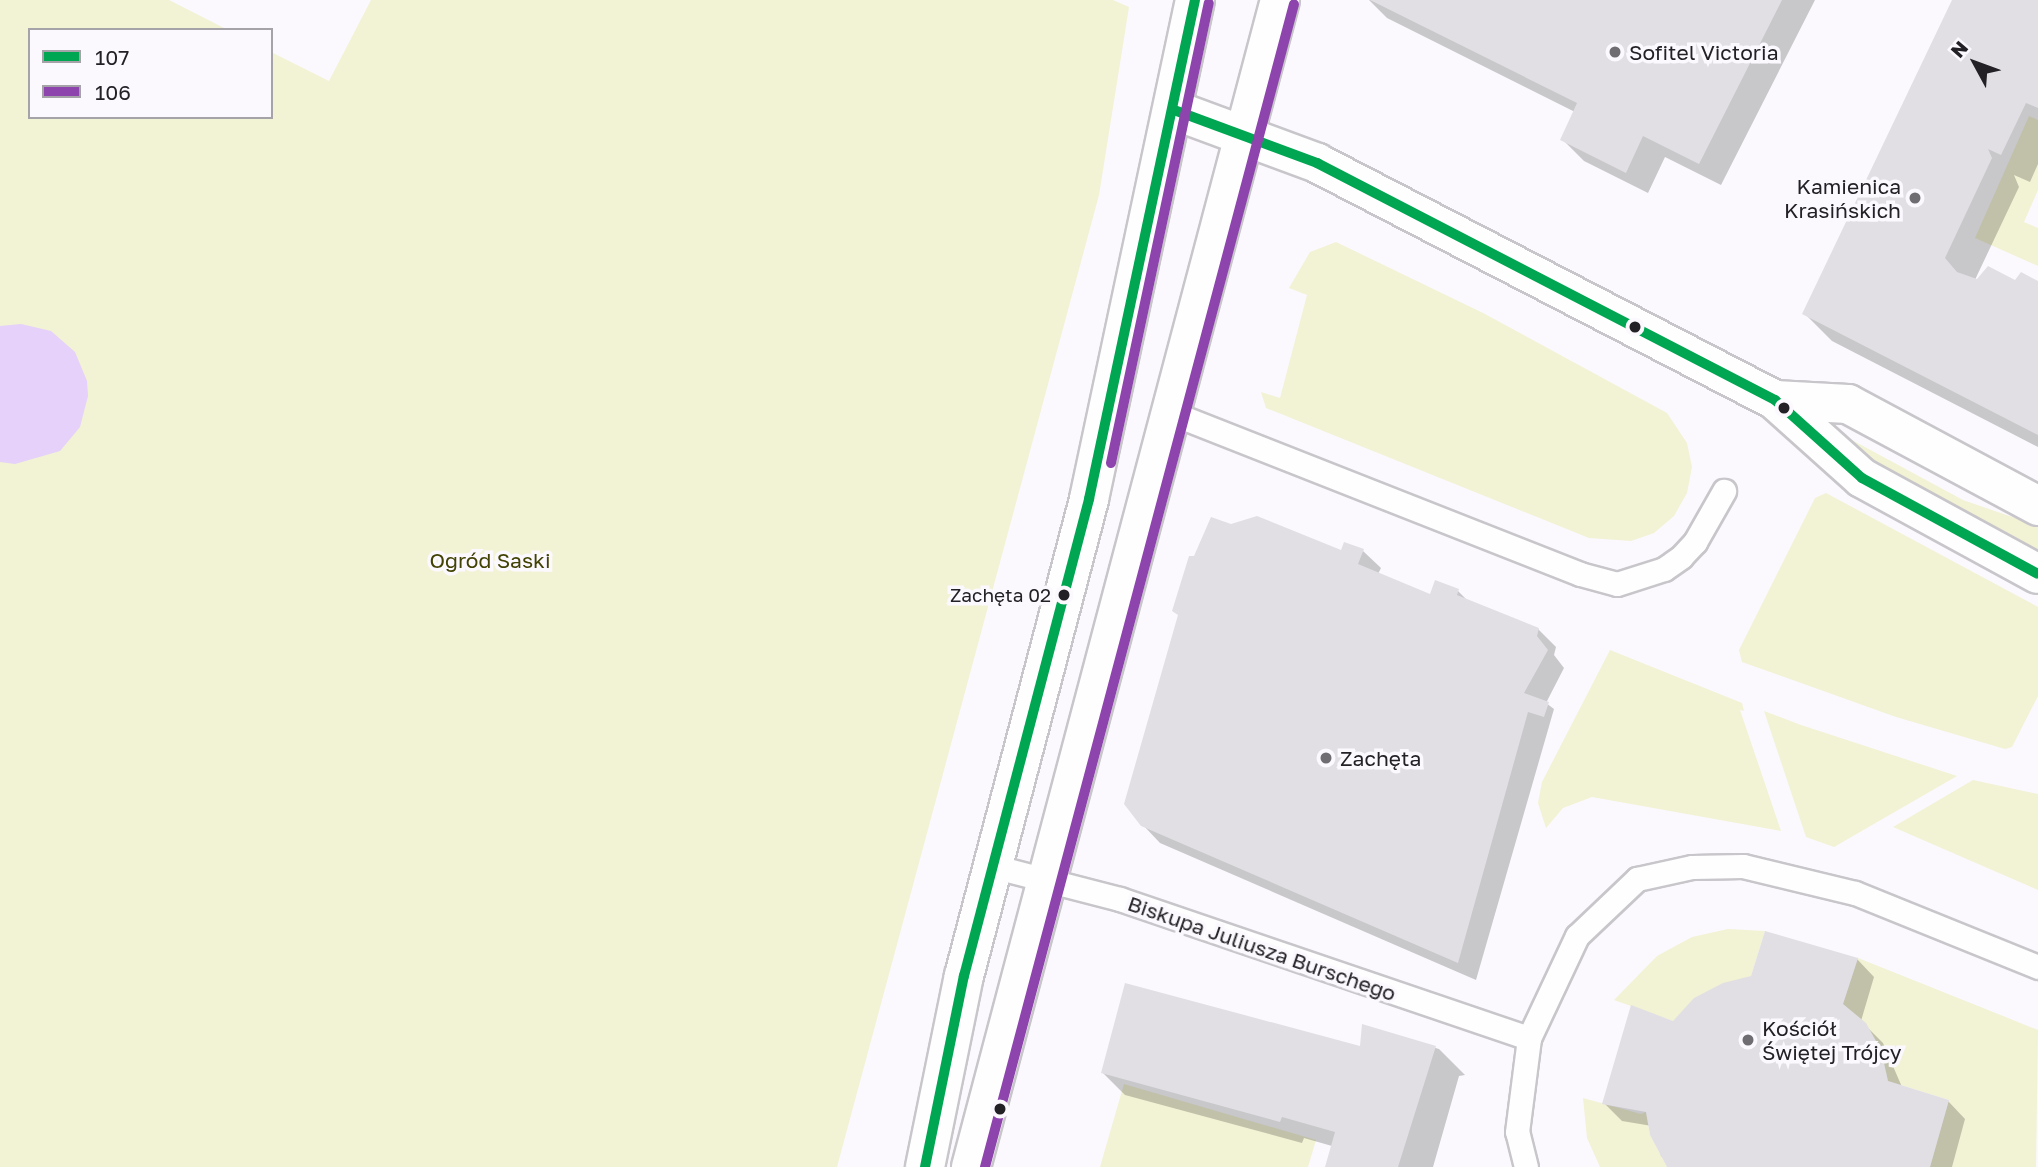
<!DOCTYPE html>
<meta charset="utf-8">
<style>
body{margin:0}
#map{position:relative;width:2038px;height:1167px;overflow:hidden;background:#fbf9fd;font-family:"Golos Text",sans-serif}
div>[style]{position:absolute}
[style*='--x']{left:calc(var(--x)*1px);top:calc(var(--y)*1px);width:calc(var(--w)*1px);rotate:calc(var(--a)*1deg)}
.green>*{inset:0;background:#f2f2d5}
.water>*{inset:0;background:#e5d1f9}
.shadow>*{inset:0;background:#0003}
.building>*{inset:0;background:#e1dfe3}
.roads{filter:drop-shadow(2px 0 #c8c6ca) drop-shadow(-2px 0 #c8c6ca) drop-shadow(0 2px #c8c6ca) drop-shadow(0 -2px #c8c6ca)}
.service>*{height:23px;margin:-11.5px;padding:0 11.5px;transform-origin:11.5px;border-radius:11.5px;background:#fefeff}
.tertiary>*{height:38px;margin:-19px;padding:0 19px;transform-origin:19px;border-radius:19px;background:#fefeff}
.bus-1>*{height:10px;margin:-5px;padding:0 5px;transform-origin:5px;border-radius:5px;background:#00a651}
.bus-2>*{height:10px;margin:-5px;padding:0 5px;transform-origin:5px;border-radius:5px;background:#8e44ad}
.dots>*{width:19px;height:19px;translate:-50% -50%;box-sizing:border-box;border:4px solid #fbf8fe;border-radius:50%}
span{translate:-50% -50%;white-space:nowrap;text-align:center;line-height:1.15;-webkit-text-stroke:7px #fbf8fe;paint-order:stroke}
.bus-label{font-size:19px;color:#232126}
.right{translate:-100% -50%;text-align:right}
.poi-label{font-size:21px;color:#232126}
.left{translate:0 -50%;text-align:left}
.park-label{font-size:21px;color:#414203}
.street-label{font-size:21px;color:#232126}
.legend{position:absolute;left:28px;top:28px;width:245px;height:91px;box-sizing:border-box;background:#fbf8fe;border:2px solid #a5a2a8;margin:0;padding:9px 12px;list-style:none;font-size:21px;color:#232126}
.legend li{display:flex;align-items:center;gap:14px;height:35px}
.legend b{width:35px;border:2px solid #a5a2a8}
.north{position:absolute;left:1940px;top:28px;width:70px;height:70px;-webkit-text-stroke:5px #fbf8fe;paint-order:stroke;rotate:311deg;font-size:19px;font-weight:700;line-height:28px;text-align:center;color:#232126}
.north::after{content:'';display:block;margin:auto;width:24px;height:32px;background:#232126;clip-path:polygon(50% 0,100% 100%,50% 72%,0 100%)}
</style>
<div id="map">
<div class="green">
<div style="clip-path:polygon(0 0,169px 0,228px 30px,30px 30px,30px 117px,271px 117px,271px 52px,329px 81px,371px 0,1113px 0,1129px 7px,1099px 195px,837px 1167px,0 1167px)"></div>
<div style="clip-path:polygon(2029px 116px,2038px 120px,2038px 190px,2024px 222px,2038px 228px,2038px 266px,1975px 238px)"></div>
<div style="clip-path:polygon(1336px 242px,1483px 313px,1667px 413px,1687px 443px,1692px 467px,1687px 493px,1674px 516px,1654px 533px,1631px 541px,1589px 538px,1266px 408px,1261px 392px,1280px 398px,1307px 295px,1289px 288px,1310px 252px)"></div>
<div style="clip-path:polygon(1850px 439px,1963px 500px,2038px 526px,2038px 558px,1898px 482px,1844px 441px)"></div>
<div style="clip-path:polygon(1826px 493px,2038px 607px,2038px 696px,2012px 747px,2005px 749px,1896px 717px,1742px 662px,1739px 650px,1815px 498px)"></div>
<div style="clip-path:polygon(1610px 650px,1742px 703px,1744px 711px,1740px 710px,1781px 831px,1592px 797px,1563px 808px,1546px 828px,1538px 803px,1542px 782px)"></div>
<div style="clip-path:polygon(1764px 711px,1801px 725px,1957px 776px,1834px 847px,1806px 837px)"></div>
<div style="clip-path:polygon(1973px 780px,2038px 794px,2038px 890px,1893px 827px)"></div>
<div style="clip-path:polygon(1728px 929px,1765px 931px,1751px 976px,1694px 1000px,1673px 1021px,1614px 1000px,1657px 956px,1692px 937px)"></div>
<div style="clip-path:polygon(1858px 958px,2038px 1030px,2036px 1167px,1930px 1167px,1949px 1100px,1888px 1081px,1881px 1050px,1864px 1024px,1843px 1004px)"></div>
<div style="clip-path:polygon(1124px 1084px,1316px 1140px,1308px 1167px,1100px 1167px)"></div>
<div style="clip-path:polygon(1583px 1098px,1641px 1114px,1646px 1112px,1650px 1135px,1667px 1167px,1600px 1167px,1587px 1138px)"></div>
</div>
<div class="water">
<div style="clip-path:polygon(21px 324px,51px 331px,75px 352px,87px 381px,88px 396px,80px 427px,60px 451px,15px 464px,0 462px,0 326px)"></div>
</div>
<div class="shadow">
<div style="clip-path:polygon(1369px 0,1815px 0,1721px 185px,1665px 157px,1648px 193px,1584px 161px,1562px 139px,1575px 112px,1387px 18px)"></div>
<div style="clip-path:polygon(1953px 0,2038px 0,2038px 164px,2030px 182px,2014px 175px,2019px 187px,1973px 284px,2038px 283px,2038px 447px,1832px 341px,1804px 313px)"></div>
<div style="clip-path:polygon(1363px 551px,1381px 568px,1378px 574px,1431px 596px,1458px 591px,1468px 601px,1538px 629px,1556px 647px,1554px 655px,1564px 668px,1546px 703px,1554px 709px,1476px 980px,1160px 843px,1142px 824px,1341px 552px)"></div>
<div style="clip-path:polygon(1857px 959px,1874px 977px,1861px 1021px,1883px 1043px,1902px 1087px,1948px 1101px,1965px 1119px,1952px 1167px,1671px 1167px,1661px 1156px,1652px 1126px,1622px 1121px,1604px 1103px,1674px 1023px)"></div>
<div style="clip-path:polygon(1363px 1027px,1439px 1049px,1465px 1075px,1459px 1076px,1433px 1167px,1326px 1167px,1332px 1146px,1304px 1138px,1302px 1143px,1125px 1095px,1103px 1073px,1361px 1050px)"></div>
</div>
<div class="building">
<div style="clip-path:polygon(1370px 0,1782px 0,1699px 164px,1643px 136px,1626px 173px,1560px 140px,1577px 103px)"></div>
<div style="clip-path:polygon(1952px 0,2038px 0,2038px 108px,2026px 103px,2001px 155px,1988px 149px,1992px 158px,1945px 258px,1957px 272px,1977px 279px,1988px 266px,2015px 280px,2021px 272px,2038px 281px,2038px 435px,1802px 314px)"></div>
<div style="clip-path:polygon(1257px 516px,1341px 550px,1344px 542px,1364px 549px,1358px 564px,1430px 594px,1435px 580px,1459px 589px,1457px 595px,1539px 628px,1537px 636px,1548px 650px,1524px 693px,1549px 702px,1544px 717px,1528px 712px,1458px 963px,1141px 826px,1124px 804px,1178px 615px,1172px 611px,1189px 556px,1194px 556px,1211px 517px,1231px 524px)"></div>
<div style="clip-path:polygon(1765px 931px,1858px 958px,1843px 1004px,1866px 1023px,1881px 1050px,1888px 1081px,1949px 1100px,1930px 1167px,1667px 1167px,1650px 1135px,1646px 1112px,1602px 1104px,1631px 1005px,1673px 1021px,1694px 998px,1723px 983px,1751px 976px)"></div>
<div style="clip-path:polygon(1125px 983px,1360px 1046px,1362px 1024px,1436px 1046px,1398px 1167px,1325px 1167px,1335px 1132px,1282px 1117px,1280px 1122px,1101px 1073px)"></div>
</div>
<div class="roads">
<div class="service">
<div style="--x:1169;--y:412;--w:442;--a:21.5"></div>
<div style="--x:1580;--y:574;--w:38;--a:15"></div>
<div style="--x:1617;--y:584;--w:49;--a:-17.7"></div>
<div style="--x:1664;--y:569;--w:21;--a:-35"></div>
<div style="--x:1681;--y:557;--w:21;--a:-47"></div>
<div style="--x:1695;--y:542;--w:59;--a:-60.4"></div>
<div style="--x:992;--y:866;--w:132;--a:14.5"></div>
<div style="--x:1120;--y:899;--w:432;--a:18.8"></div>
<div style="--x:1526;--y:1167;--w:36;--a:-104"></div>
<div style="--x:1517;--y:1132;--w:95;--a:-82.7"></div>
<div style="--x:1529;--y:1038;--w:113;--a:-64.8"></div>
<div style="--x:1577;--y:936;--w:83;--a:-43.5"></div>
<div style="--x:1637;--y:879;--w:56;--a:-12.3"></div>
<div style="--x:1692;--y:867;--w:51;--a:-1.1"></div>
<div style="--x:1743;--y:866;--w:115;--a:13.6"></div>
<div style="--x:1855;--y:893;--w:197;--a:22"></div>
</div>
<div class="tertiary">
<div style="--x:1174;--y:110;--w:153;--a:20.3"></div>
<div style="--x:1317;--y:163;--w:516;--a:27.36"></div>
<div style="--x:1775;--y:400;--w:117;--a:41.9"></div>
<div style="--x:1862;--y:478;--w:200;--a:28.6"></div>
<div style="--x:1775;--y:400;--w:73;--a:3.1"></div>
<div style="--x:1848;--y:404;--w:216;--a:28.2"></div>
<div style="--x:925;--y:1167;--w:195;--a:-78.5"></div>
<div style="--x:964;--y:976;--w:493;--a:-75.3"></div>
<div style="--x:1089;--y:499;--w:510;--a:-78.01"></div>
<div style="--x:971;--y:1167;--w:1207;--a:-75.17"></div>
</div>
</div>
<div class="bus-1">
<div style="--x:1174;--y:110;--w:153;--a:20.3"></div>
<div style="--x:1317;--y:163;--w:516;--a:27.36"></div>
<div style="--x:1775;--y:400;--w:117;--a:41.9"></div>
<div style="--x:1862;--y:478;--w:200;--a:28.6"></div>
<div style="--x:925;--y:1167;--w:195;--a:-78.5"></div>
<div style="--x:964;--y:976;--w:493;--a:-75.3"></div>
<div style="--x:1089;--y:499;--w:510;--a:-78.01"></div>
</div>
<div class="bus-2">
<div style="--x:1111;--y:463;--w:470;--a:-78"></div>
<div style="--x:985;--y:1167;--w:1203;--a:-75.12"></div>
</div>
<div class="dots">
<div style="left:1615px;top:52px;background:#6f6d71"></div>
<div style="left:1915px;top:198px;background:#6f6d71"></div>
<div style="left:1635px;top:327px;background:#232126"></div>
<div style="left:1784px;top:408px;background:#232126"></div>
<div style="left:1064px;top:595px;background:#232126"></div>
<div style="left:1326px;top:758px;background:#6f6d71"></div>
<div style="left:1748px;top:1040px;background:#6f6d71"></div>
<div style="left:1000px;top:1109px;background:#232126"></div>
</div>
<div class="bus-label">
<span class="right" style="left:1051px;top:595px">Zachęta 02</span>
</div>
<div class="poi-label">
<span class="left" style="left:1629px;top:52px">Sofitel Victoria</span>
<span class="right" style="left:1901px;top:198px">Kamienica<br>Krasińskich</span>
<span class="left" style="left:1340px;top:758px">Zachęta</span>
<span class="left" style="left:1762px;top:1040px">Kościół<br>Świętej Trójcy</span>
</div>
<div class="park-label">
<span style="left:490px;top:560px">Ogród Saski</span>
</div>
<div class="street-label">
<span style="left:1262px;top:948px;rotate:19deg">Biskupa Juliusza Burschego</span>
</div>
<ul class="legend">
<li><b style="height:9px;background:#00a651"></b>107</li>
<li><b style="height:9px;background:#8e44ad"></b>106</li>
</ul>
<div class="north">N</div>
</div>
